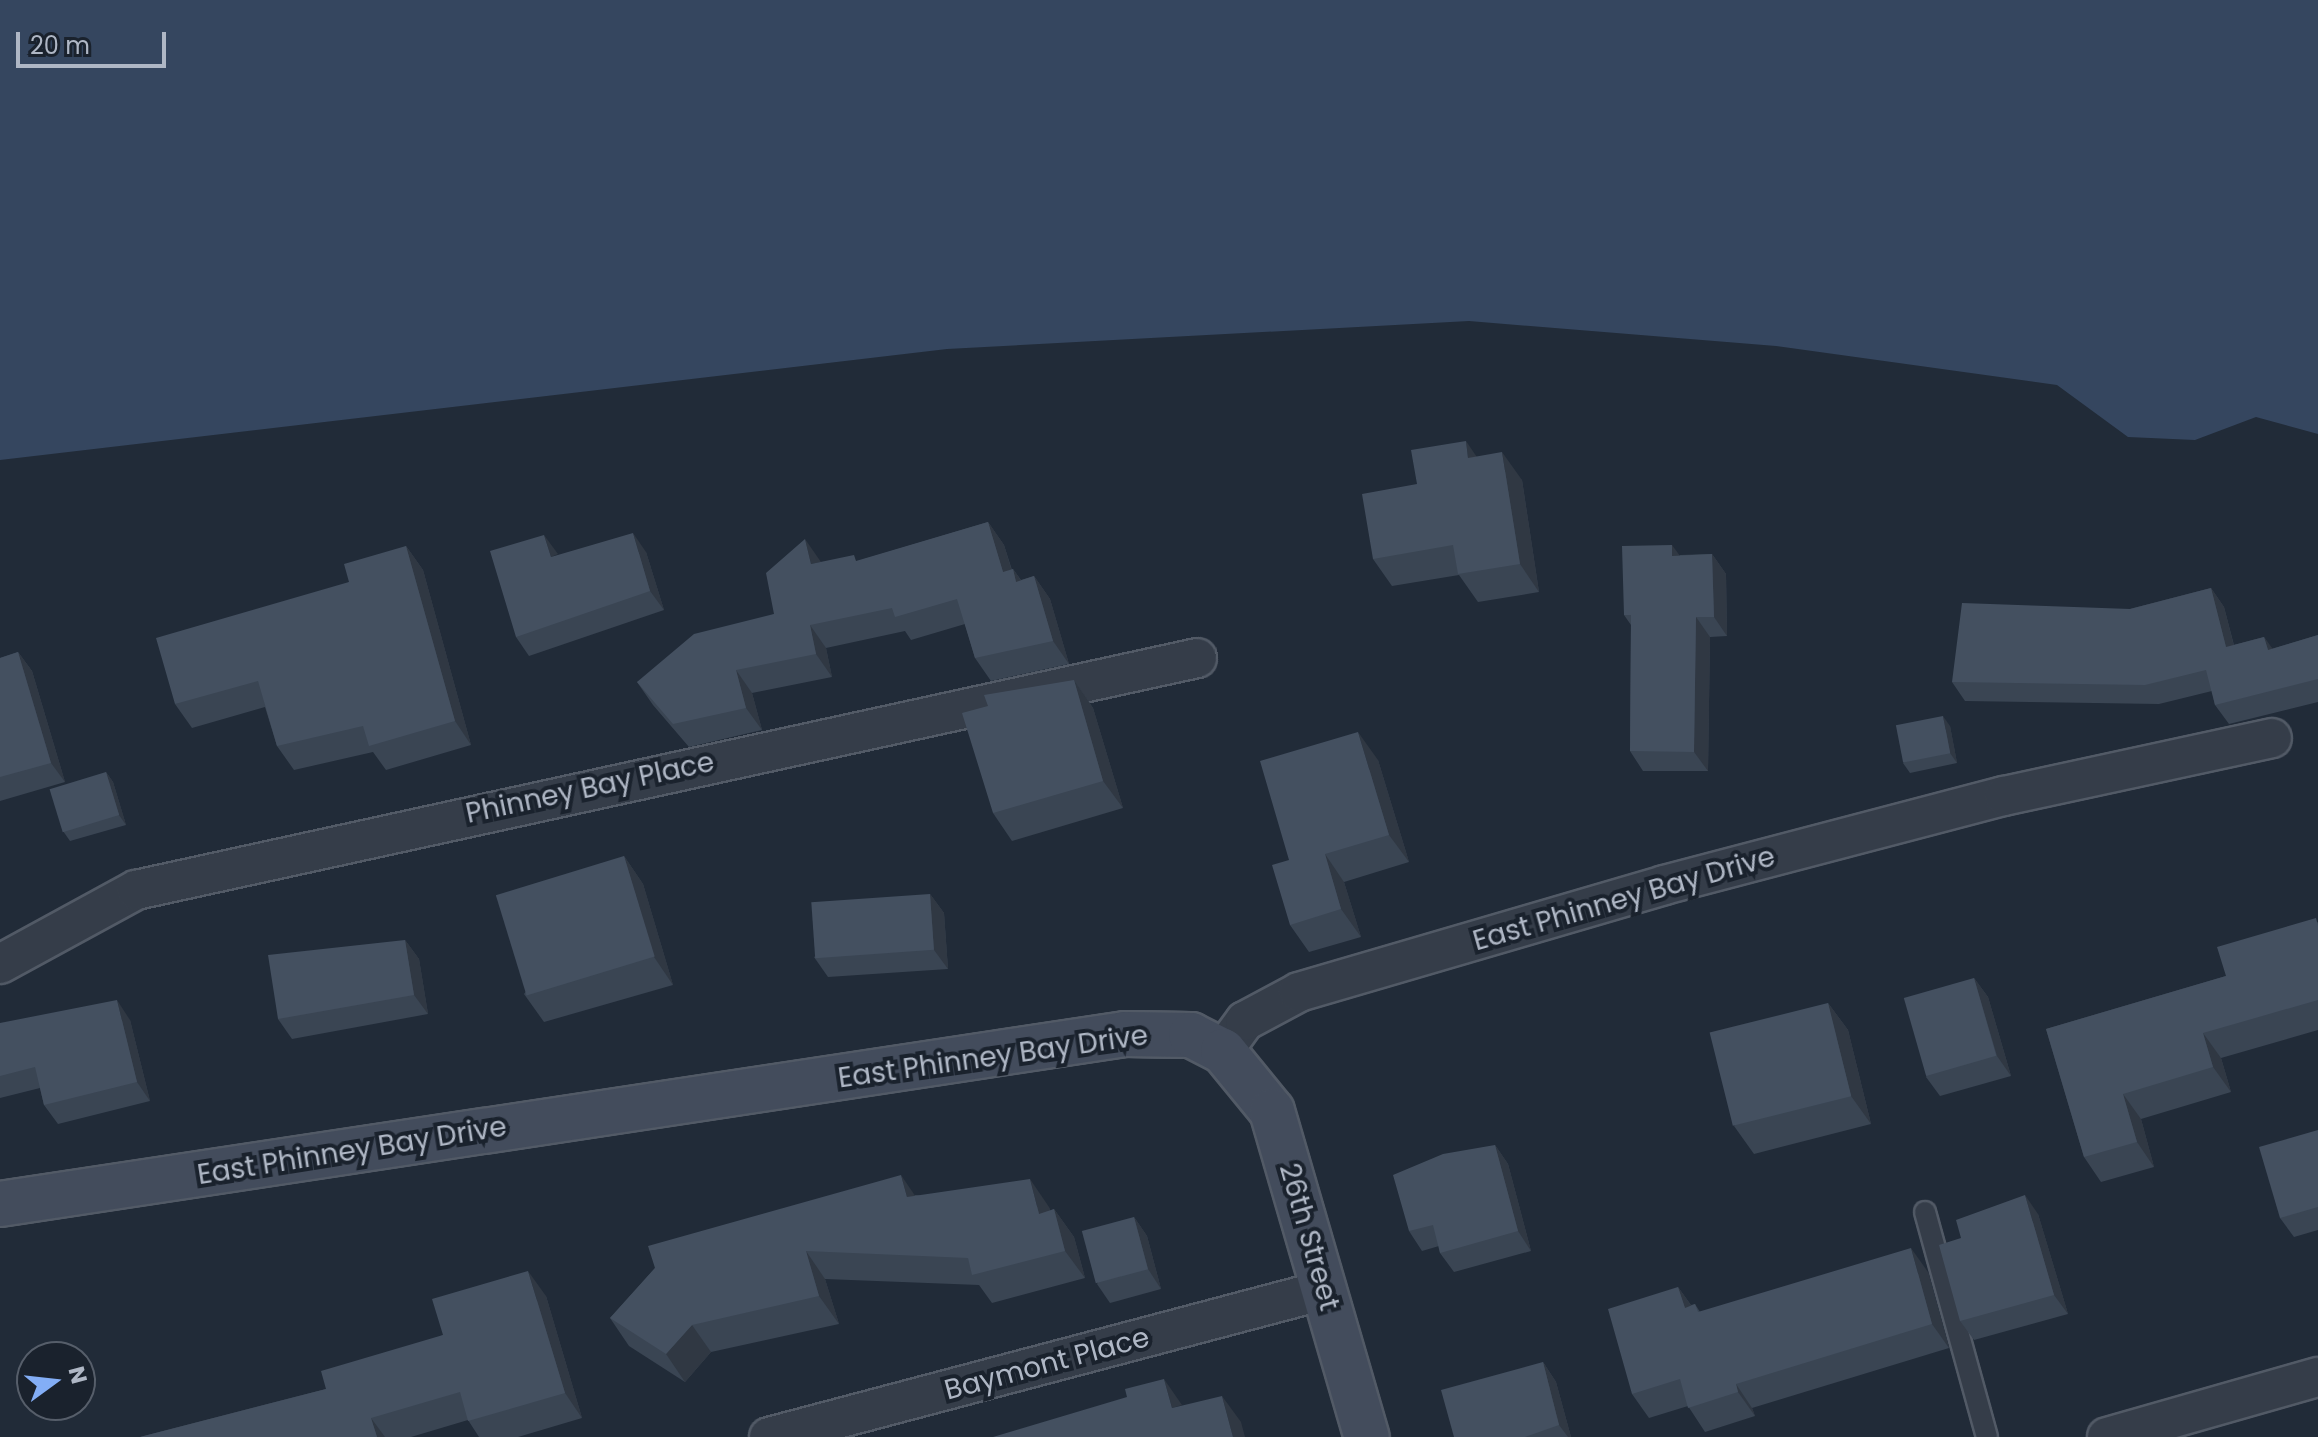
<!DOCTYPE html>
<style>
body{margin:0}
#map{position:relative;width:2318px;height:1437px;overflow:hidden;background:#212b38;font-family:Poppins,sans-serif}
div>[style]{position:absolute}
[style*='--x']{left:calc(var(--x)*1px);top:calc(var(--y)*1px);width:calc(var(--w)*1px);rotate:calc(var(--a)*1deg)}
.water>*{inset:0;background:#35465f}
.roads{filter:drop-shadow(2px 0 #525a66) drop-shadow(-2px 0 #525a66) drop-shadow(0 2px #525a66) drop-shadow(0 -2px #525a66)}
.lane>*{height:20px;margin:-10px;padding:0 10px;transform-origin:10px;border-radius:10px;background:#353d49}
.street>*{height:38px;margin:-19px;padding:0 19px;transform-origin:19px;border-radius:19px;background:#353d49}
.secondary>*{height:44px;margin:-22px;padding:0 22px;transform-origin:22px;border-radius:22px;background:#434c5c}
.wall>*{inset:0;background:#3a4553}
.shaded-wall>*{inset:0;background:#303843}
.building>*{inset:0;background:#445060;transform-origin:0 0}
span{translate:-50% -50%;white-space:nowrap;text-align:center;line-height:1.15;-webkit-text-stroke:8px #1a222d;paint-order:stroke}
.street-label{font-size:28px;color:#afb7c5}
.north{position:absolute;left:16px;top:1341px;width:80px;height:80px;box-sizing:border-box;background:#1a222d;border:2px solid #565e6a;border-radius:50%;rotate:75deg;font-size:22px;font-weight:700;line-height:32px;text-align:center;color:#afb7c5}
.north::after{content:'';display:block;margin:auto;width:28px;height:36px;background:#83aef6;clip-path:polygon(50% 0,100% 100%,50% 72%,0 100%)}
.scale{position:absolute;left:16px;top:32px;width:150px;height:36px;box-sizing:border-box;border:4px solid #afb7c5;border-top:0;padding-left:10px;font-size:24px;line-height:28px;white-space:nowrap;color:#afb7c5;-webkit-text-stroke:6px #1a222d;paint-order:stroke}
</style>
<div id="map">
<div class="water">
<div style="clip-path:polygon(0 0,2318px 0,2318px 434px,2256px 417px,2195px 440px,2128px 437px,2057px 385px,1776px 346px,1469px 321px,947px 349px,0 460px)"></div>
</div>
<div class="roads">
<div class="lane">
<div style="--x:1925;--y:1212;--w:233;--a:74.6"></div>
</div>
<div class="street">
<div style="--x:0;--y:964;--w:155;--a:-28.6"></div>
<div style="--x:136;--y:890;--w:1086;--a:-12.33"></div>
<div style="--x:1223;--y:1051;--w:37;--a:-54"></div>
<div style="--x:1245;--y:1021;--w:61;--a:-28.2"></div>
<div style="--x:1299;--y:992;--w:380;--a:-16.3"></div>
<div style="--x:1664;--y:885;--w:351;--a:-14.7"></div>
<div style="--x:2004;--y:796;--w:274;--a:-12.2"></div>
<div style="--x:769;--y:1437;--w:574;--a:-14.83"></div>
<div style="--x:2107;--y:1437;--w:219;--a:-15.9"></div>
</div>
<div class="secondary">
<div style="--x:0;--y:1204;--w:1138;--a:-8.59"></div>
<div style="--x:1125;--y:1034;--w:66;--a:0.9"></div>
<div style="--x:1191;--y:1035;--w:36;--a:27"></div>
<div style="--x:1223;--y:1051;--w:77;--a:50.8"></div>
<div style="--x:1272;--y:1111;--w:340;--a:73.8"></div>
</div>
</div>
<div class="wall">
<div style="clip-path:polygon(1476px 457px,1522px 480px,1539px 592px,1478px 602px,1459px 575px,1392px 586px,1373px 559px,1417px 484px)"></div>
<div style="clip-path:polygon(988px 522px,1004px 545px,1012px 570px,1013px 569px,1021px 580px,1034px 576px,1050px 599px,1069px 664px,991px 681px,975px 658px,965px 624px,911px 640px,905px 631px,826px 648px,832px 677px,752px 693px,762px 730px,689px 747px,653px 705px,637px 682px,774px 614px,821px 562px,858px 561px)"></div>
<div style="clip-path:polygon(406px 546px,423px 570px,471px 745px,386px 770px,373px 752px,294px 770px,277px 746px,265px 707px,192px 728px,175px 704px,349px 582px)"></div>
<div style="clip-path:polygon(646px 552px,664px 610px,529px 656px,516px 637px,558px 555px)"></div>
<div style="clip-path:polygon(1712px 554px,1726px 574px,1727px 636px,1710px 637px,1708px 771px,1643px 771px,1630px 751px,1631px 625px,1624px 615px,1680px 555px)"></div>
<div style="clip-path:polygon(2211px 588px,2224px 607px,2234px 645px,2264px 637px,2272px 649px,2318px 635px,2318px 702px,2229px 724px,2215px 705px,2212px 691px,2159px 704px,1965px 701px,1952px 682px,2130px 609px)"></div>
<div style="clip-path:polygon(18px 652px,32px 671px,65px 782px,0 801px,0 658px)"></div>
<div style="clip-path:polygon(1074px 680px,1093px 708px,1123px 808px,1012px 841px,993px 813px)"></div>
<div style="clip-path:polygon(1950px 726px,1957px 763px,1910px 773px,1903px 763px)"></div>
<div style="clip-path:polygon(1378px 760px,1409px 862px,1344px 882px,1361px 937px,1309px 952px,1290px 925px,1289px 860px)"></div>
<div style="clip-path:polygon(106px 772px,113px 782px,126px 825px,70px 841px,63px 831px)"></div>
<div style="clip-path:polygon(624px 856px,643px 884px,673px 985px,544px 1022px,524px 994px)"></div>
<div style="clip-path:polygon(930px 894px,944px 913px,948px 969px,828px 977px,814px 957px)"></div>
<div style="clip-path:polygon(2318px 922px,2318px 1030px,2221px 1058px,2231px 1092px,2141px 1119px,2154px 1167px,2101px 1182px,2084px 1157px,2046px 1029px,2226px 976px)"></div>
<div style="clip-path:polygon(405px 940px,419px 959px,428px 1014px,292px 1039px,278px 1019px)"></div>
<div style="clip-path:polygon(1974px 978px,1988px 997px,2011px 1076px,1940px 1096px,1926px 1077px)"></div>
<div style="clip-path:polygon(1828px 1003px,1848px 1030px,1871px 1124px,1754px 1154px,1734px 1126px)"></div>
<div style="clip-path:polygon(130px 1020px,150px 1101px,58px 1124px,44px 1105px,40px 1088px,0 1098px,0 1023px)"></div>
<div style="clip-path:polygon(2318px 1130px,2318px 1230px,2294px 1237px,2280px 1218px)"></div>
<div style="clip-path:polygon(1495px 1145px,1508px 1164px,1531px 1251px,1454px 1272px,1440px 1253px,1439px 1246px,1422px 1251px,1409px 1231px)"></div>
<div style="clip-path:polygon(915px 1195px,1049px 1207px,1050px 1211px,1054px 1209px,1074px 1237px,1085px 1278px,992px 1303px,979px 1285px,825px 1279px,839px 1324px,711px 1352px,685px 1382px,629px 1346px,610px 1318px,655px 1268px)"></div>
<div style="clip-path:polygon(2038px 1214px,2068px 1314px,1974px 1340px,1960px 1321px)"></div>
<div style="clip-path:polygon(1134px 1217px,1147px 1236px,1161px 1289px,1110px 1303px,1097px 1284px)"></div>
<div style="clip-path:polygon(1928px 1272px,1949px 1348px,1752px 1408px,1755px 1416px,1705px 1432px,1688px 1406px,1649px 1418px,1632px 1394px,1678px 1287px,1691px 1305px,1695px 1304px,1700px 1312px)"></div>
<div style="clip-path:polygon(546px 1296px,582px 1418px,518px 1437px,479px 1437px,468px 1420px,411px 1437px,140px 1437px,326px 1389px,443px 1335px)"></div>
<div style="clip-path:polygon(1543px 1362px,1556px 1382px,1571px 1437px,1454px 1437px)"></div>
</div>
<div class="shaded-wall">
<div style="clip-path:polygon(1466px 441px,1485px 469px,1468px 458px)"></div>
<div style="clip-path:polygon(1502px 452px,1522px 480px,1539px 592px,1520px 564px)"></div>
<div style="clip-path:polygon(988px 522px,1004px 545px,1019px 595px,1003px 572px)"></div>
<div style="clip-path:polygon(633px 533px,646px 552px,664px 610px,650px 591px)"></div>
<div style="clip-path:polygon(544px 535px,558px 554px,551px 557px)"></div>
<div style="clip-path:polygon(805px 539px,821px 562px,811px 564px)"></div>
<div style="clip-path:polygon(1672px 545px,1686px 564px,1672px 556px)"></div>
<div style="clip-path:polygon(406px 546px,423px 570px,471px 745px,455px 721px)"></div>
<div style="clip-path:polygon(1712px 554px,1726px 574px,1727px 636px,1714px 617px)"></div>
<div style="clip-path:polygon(1013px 569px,1029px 592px,1016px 582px)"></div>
<div style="clip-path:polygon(1034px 576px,1050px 599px,1069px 664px,1053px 641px)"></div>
<div style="clip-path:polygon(2211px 588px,2224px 607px,2239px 666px,2226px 647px)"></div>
<div style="clip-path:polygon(1696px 617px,1710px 637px,1708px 771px,1694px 752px)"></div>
<div style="clip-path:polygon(810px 625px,826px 648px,832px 677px,816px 654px)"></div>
<div style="clip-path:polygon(2264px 637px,2278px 656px,2268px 650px)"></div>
<div style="clip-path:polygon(18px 652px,32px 671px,65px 782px,51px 763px)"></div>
<div style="clip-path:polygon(736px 670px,752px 693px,762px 730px,746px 708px)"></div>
<div style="clip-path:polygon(1074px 680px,1093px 708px,1123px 808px,1103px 781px)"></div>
<div style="clip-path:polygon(1943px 716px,1950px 726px,1957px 763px,1950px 753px)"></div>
<div style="clip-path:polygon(1358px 732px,1378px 760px,1409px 862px,1389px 835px)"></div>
<div style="clip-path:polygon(106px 772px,113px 782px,126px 825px,119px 815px)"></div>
<div style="clip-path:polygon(1325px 854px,1344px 882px,1361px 937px,1341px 909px)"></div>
<div style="clip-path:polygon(624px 856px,643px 884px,673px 985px,654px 957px)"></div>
<div style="clip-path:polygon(930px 894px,944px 913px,948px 969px,934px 950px)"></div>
<div style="clip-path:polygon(405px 940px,419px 959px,428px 1014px,414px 995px)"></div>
<div style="clip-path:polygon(1974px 978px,1988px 997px,2011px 1076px,1997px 1056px)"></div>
<div style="clip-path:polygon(117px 1000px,130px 1020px,150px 1101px,137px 1082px)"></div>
<div style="clip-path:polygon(1828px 1003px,1848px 1030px,1871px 1124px,1851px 1096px)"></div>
<div style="clip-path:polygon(2203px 1033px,2221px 1058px,2231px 1092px,2213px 1067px)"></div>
<div style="clip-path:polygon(2123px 1094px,2141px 1119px,2154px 1167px,2137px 1142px)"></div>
<div style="clip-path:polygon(1495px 1145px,1508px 1164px,1531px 1251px,1518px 1231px)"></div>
<div style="clip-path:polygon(901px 1175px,920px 1203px,907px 1197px)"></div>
<div style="clip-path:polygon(1030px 1179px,1049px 1207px,1059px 1241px,1039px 1214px)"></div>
<div style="clip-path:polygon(2025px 1195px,2038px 1214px,2068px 1314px,2054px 1295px)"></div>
<div style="clip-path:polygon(1054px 1209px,1074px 1237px,1085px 1278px,1065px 1251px)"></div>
<div style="clip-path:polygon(1134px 1217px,1147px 1236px,1161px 1289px,1148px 1269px)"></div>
<div style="clip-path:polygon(1911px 1248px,1928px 1272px,1949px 1348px,1932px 1324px)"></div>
<div style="clip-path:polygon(806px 1251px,825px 1279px,839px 1324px,819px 1296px)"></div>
<div style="clip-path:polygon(528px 1271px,546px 1296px,582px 1418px,565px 1393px)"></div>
<div style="clip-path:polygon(1678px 1287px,1695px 1311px,1685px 1308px)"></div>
<div style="clip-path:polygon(692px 1325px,711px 1352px,685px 1382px,666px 1354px)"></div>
<div style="clip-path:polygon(1543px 1362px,1556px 1382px,1571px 1437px,1568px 1437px,1559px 1425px)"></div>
<div style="clip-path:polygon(1164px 1379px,1182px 1405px,1172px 1408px)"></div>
<div style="clip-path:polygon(1736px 1384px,1752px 1408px,1755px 1416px,1738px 1392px)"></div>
<div style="clip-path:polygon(1222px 1396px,1241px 1422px,1245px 1437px,1233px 1437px)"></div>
<div style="clip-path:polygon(371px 1418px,385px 1437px,377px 1437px)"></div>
</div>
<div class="building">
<div style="clip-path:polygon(1466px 441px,1468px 458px,1502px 452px,1520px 564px,1458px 574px,1453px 545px,1373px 559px,1362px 494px,1417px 484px,1411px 450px)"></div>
<div style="clip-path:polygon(988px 522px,1003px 572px,1013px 569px,1016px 582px,1034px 576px,1053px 641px,975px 658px,957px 599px,895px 617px,892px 608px,810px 625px,816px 654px,736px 670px,746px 708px,673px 724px,637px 682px,694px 634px,774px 614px,766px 573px,805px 539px,811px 564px,854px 555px,856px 561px)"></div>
<div style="clip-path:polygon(633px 533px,650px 591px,516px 637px,490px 551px,544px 535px,551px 557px)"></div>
<div style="clip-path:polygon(1672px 545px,1672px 556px,1712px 554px,1714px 617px,1696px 617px,1694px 752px,1630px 751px,1631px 615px,1624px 615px,1622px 546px)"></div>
<div style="clip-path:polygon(406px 546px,455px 721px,369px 746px,363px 726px,277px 746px,258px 681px,175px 704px,156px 638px,349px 582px,344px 564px)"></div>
<div style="clip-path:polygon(2211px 588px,2226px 647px,2264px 637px,2268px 650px,2318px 635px,2318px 679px,2215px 705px,2206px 670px,2145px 685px,1952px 682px,1962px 603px,2130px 609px)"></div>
<div style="clip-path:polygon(18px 652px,51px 763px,0 777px,0 658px)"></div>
<div style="clip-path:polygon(1074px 680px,1103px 781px,993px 813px,962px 713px,988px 706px,984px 695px)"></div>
<div style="left:1943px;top:716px;width:38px;height:48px;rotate:79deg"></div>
<div style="clip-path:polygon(1358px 732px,1389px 835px,1325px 854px,1341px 909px,1290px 925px,1272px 865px,1289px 860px,1260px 761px)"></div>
<div style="left:106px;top:772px;width:45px;height:59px;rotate:73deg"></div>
<div style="left:624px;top:856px;width:105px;height:134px;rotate:73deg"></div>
<div style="left:930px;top:894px;width:56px;height:119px;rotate:86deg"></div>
<div style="clip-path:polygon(2316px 918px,2318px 926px,2318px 1000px,2203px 1033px,2213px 1067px,2123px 1094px,2137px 1142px,2084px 1157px,2046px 1029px,2226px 976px,2217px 947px)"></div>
<div style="clip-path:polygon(405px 940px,414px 995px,278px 1019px,268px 955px)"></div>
<div style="left:1974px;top:978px;width:81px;height:73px;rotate:74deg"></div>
<div style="clip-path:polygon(117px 1000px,137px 1082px,44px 1105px,35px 1067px,0 1076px,0 1023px)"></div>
<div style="left:1828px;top:1003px;width:96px;height:122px;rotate:76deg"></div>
<div style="clip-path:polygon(2318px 1130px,2318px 1207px,2280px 1218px,2259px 1147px)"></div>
<div style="clip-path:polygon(1495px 1145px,1518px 1231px,1440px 1253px,1433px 1225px,1409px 1231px,1393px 1175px,1443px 1154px)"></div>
<div style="clip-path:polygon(901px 1175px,907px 1197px,1030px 1179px,1039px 1214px,1054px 1209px,1065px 1251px,972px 1275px,968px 1258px,806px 1251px,819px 1296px,692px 1325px,666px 1354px,610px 1318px,655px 1268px,648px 1246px)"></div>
<div style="clip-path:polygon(2025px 1195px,2054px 1295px,1960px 1321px,1939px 1245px,1961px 1238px,1956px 1220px)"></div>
<div style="left:1134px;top:1217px;width:54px;height:54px;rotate:75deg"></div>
<div style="clip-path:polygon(1911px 1248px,1932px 1324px,1736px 1384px,1738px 1392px,1688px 1408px,1680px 1379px,1632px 1394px,1608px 1309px,1678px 1287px,1685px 1308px,1695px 1304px,1698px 1312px)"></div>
<div style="clip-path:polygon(528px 1271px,565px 1393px,468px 1421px,460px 1392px,371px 1418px,377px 1437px,140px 1437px,326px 1389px,321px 1371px,443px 1335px,432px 1299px)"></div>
<div style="clip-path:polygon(1543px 1362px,1559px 1425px,1525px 1437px,1454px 1437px,1441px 1390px)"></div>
<div style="clip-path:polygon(1164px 1379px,1172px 1408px,1222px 1396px,1233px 1437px,993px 1437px,1127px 1397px,1125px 1389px)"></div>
</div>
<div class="street-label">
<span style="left:590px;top:788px;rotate:-12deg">Phinney Bay Place</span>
<span style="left:1624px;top:899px;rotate:-16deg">East Phinney Bay Drive</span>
<span style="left:993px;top:1057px;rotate:-8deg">East Phinney Bay Drive</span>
<span style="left:352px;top:1151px;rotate:-9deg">East Phinney Bay Drive</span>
<span style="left:1309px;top:1237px;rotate:74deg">26th Street</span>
<span style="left:1047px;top:1364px;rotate:-15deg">Baymont Place</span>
</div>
<div class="north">N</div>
<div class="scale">20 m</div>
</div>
